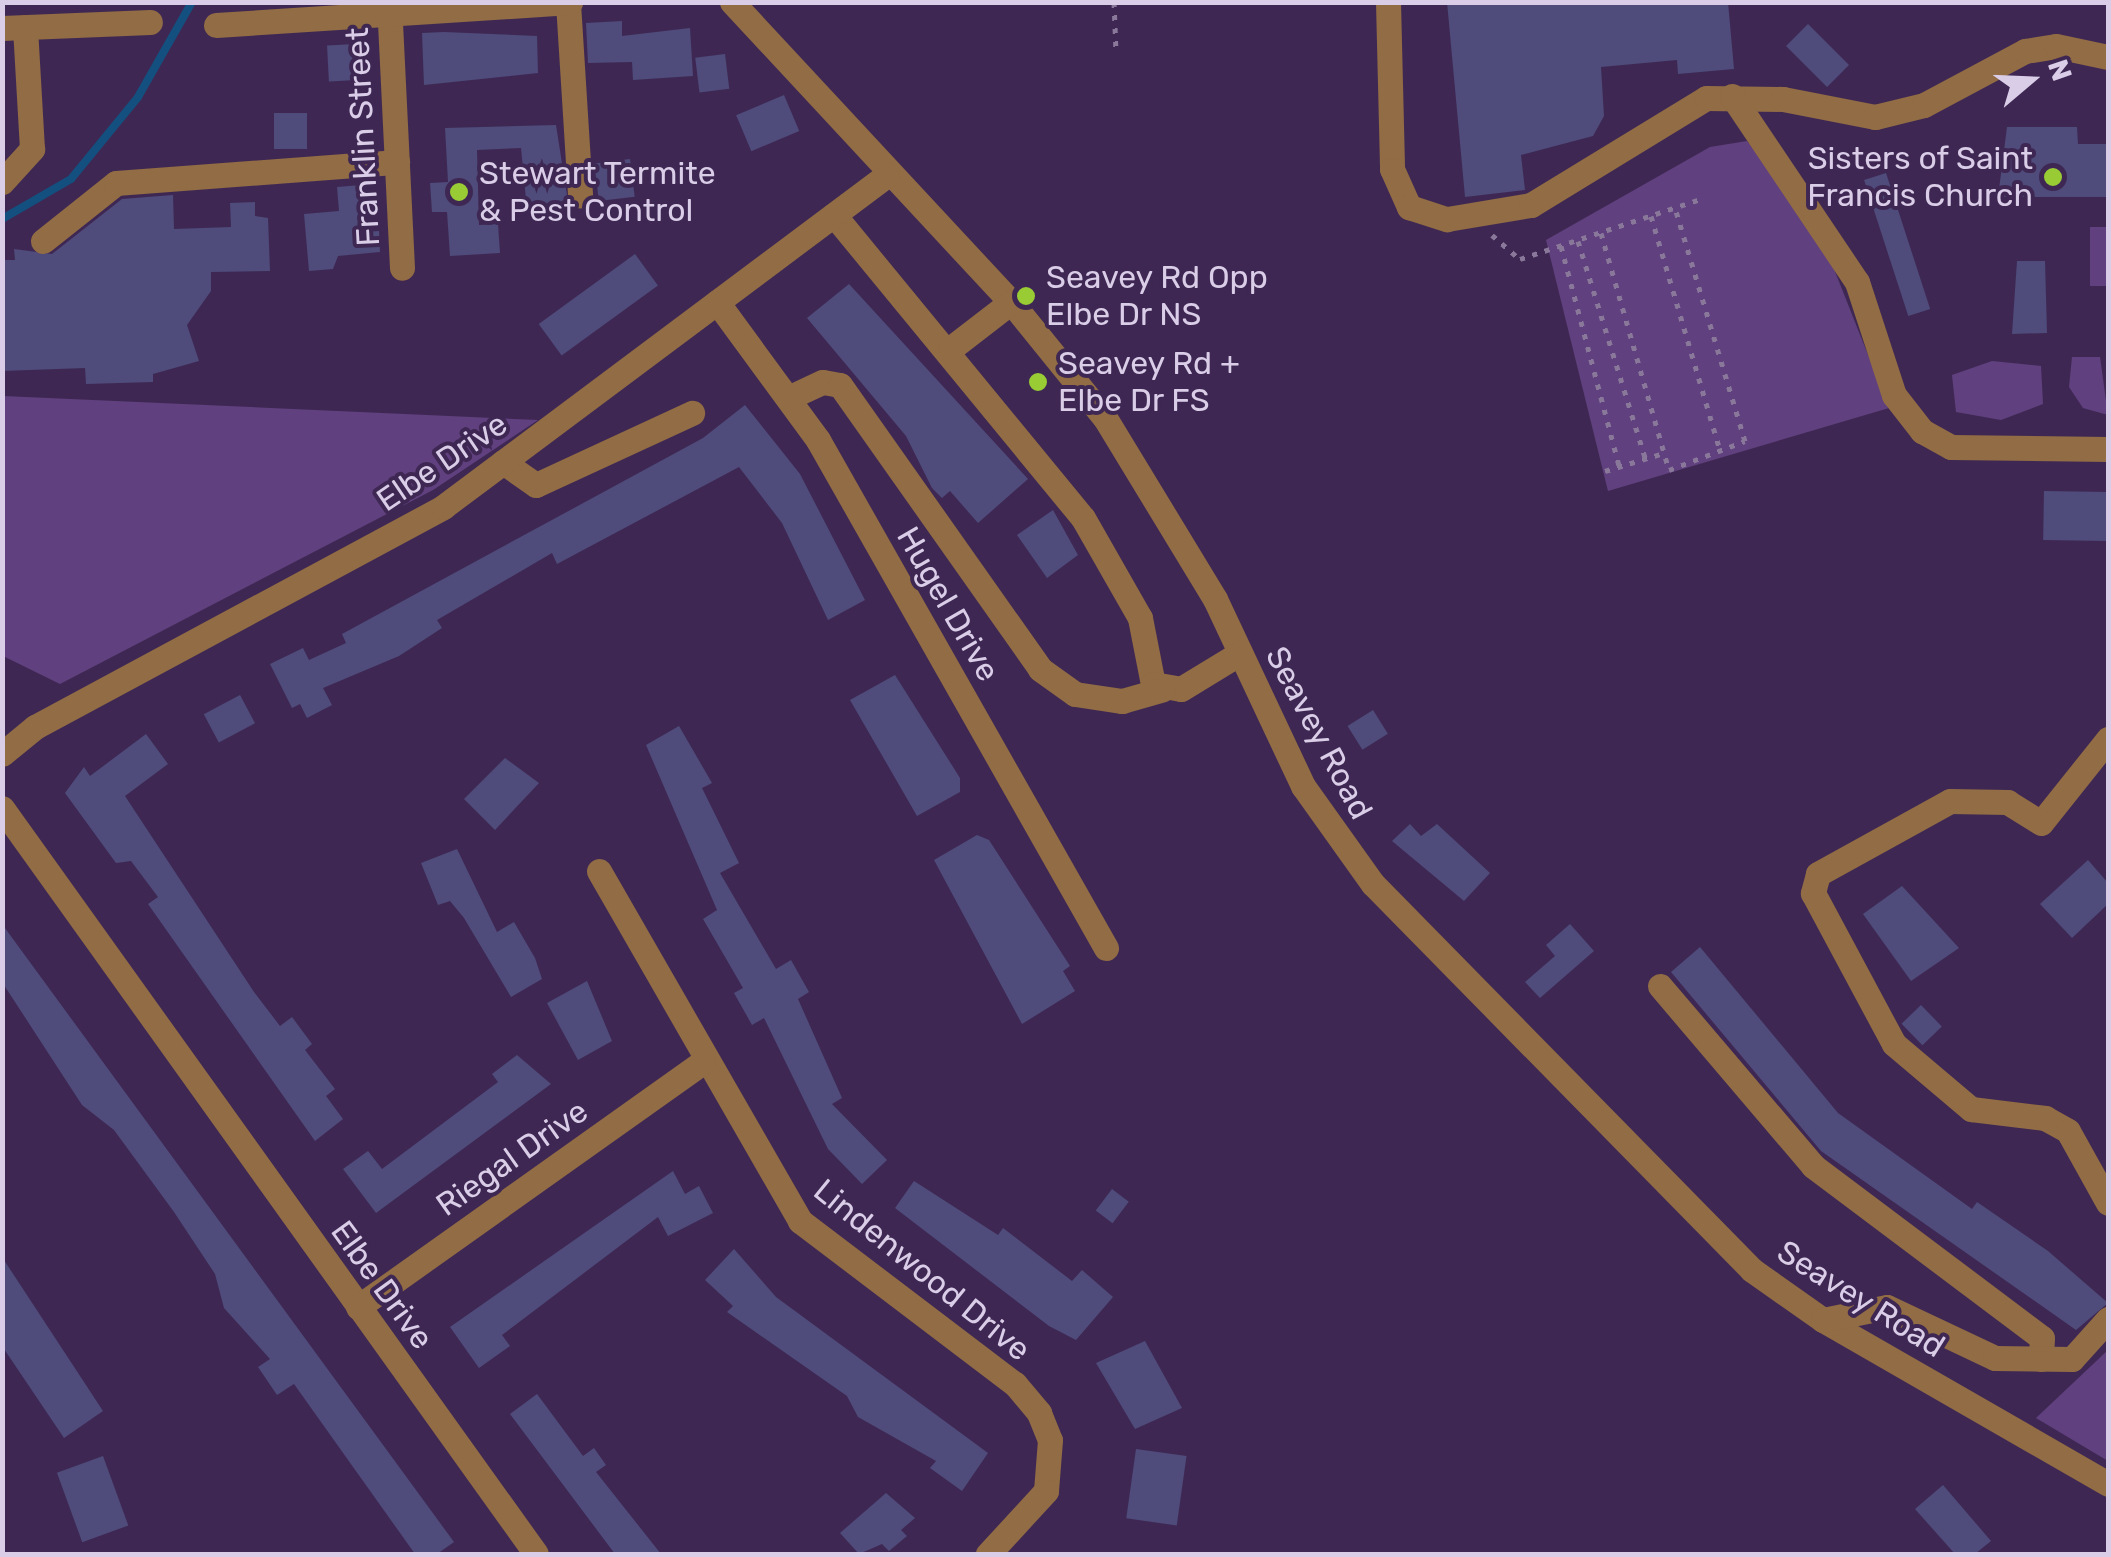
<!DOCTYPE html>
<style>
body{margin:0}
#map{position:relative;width:2111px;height:1557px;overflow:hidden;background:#3e2853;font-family:Rubik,sans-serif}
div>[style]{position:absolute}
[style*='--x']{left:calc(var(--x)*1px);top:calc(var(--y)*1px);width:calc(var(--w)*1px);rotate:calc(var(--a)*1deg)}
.green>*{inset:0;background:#60407e;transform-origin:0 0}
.stream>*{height:8px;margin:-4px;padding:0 4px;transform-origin:4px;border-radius:4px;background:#14507f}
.building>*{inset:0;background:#4f4b7b;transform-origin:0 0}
.path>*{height:5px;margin-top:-2.5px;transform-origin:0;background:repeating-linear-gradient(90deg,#8a789b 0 5px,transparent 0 13px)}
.minor>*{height:25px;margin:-12.5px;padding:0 12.5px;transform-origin:12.5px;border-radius:12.5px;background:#916c44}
.dots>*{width:28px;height:28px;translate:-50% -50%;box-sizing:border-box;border:5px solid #3e2853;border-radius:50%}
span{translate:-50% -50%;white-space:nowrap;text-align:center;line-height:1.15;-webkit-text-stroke:8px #3e2853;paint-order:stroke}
.street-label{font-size:32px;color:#dacde8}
.poi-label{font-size:32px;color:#dacde8}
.right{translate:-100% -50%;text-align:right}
.left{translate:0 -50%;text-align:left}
.frame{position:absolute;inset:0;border:5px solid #dacde8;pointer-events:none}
.north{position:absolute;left:1981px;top:30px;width:100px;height:100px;-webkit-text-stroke:8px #3e2853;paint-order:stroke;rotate:71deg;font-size:28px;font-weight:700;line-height:40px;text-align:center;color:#dacde8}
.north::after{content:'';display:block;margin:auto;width:35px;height:45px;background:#dacde8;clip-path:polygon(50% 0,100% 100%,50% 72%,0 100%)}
</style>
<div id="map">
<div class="green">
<div style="clip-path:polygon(1747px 141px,1815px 221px,1889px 408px,1608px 491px,1546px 240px,1710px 147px)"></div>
<div style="left:2090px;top:227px;width:18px;height:59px"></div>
<div style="clip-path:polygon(2072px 357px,2100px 357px,2108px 415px,2083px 408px,2069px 387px)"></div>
<div style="clip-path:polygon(1992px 361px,2041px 366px,2043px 404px,2001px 420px,1956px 412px,1952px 375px)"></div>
<div style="clip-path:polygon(3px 396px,538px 420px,433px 490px,60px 684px,3px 656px)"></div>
<div style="clip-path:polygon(2108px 1350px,2108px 1461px,2036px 1418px)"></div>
</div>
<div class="stream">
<div style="--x:2;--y:219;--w:80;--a:-30.1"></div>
<div style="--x:71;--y:179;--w:106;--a:-50.7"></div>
<div style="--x:138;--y:97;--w:109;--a:-60.4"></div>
</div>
<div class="building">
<div style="clip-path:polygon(1447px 2px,1728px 2px,1734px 69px,1678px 74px,1677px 60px,1601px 67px,1604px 116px,1593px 136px,1521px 155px,1525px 190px,1465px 197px)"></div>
<div style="clip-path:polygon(622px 21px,622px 36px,690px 28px,693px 76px,633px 80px,632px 62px,588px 63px,586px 23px)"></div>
<div style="left:1808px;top:24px;width:58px;height:31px;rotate:45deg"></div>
<div style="clip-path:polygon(444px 32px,537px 36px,538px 73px,424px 85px,422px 33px)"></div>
<div style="left:355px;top:44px;width:36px;height:28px;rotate:87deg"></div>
<div style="left:725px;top:54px;width:35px;height:30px;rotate:83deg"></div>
<div style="left:784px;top:95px;width:39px;height:52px;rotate:67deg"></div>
<div style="left:274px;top:113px;width:33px;height:36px"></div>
<div style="clip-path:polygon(556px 125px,569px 208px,527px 210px,521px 148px,477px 150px,479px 225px,498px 224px,500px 253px,450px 256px,447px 212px,432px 212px,430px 183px,448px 182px,445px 128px)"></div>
<div style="clip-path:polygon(2007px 127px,2077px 127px,2078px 144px,2108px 144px,2108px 197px,1998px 197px)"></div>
<div style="left:630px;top:159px;width:38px;height:36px;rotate:83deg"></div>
<div style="left:1886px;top:173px;width:143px;height:23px;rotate:72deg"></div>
<div style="clip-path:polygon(362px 185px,365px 232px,379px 231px,380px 252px,338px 256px,333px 269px,309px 271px,304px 214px,339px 211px,337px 187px)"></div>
<div style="clip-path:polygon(173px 195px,174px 229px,231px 227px,230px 203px,255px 202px,255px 216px,268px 218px,270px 271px,211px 272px,211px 291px,187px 325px,199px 361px,153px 374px,153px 382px,86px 384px,85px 368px,2px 371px,2px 260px,15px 260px,14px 249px,52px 254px,122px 199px)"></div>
<div style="left:635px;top:254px;width:39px;height:119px;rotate:54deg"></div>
<div style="clip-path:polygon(2017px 261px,2045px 261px,2047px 333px,2012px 334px)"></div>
<div style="clip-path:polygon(849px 284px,1028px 479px,978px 523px,950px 491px,942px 498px,932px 488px,906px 436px,807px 318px)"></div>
<div style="clip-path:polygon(745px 405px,800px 474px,865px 600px,828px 620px,782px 523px,739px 467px,557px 564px,552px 553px,437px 620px,442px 628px,399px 656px,323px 688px,332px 705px,307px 718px,300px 704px,292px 708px,270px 664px,303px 648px,309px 660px,346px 643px,342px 634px,703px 438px)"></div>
<div style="left:2044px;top:491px;width:64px;height:49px;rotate:1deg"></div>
<div style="clip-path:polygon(1053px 510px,1078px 555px,1047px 578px,1017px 535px)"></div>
<div style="clip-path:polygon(895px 675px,960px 778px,960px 792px,917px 816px,850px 700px)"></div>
<div style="left:240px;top:695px;width:32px;height:41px;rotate:62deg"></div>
<div style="left:1373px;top:710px;width:28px;height:30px;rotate:58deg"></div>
<div style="clip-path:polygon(679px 726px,712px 783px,702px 788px,739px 863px,720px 873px,776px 969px,791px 960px,809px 992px,798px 999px,842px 1098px,832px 1104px,887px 1160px,862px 1184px,828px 1149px,764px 1018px,752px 1025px,734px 993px,743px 988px,703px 919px,717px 910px,646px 745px)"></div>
<div style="clip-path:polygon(146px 734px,168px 764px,125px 796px,254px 992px,280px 1026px,292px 1017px,312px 1044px,305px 1050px,335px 1089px,326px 1096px,343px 1119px,315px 1141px,148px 904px,158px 897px,131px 861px,116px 863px,65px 793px,84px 767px,90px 776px)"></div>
<div style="clip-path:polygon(505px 758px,539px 783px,495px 830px,464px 799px)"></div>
<div style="clip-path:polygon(1410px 824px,1421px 836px,1437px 824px,1490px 873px,1464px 901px,1392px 841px)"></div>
<div style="clip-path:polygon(977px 835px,989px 840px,1070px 966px,1063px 971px,1075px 991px,1022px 1024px,934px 860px)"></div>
<div style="clip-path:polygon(457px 849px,497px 932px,514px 922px,535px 958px,542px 979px,511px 997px,464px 918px,450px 901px,438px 905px,421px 863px)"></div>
<div style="clip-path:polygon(2088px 860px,2108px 883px,2108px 904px,2072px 938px,2040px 904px)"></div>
<div style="clip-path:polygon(1902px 886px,1959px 948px,1911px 981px,1863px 914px)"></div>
<div style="clip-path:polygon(2px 924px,454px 1542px,437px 1554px,415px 1554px,294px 1384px,277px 1395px,258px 1367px,270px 1359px,224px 1308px,215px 1274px,174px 1212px,114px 1130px,82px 1105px,2px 982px)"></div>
<div style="clip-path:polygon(1570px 924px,1594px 951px,1540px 998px,1525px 982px,1555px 956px,1546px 945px)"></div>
<div style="clip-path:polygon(1700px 947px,1838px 1113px,1972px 1209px,1977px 1202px,2048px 1251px,2108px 1303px,2076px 1330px,1821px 1151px,1671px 972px)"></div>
<div style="clip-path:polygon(587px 981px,612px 1041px,578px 1060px,547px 1003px)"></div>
<div style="left:1921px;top:1005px;width:30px;height:27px;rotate:46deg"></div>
<div style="clip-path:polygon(517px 1055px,551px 1084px,376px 1213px,343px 1169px,368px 1151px,382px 1169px,498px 1082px,492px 1074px)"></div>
<div style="clip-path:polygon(673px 1171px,685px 1194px,699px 1186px,713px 1213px,668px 1236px,658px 1217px,502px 1335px,510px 1346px,479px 1368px,450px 1327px)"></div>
<div style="clip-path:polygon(914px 1181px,998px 1235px,1003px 1228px,1072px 1281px,1082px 1270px,1113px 1297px,1076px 1340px,1049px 1326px,895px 1208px)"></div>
<div style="left:1112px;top:1189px;width:21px;height:27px;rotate:37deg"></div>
<div style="clip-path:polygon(734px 1249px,776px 1297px,988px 1453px,962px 1491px,930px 1468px,936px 1461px,858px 1417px,847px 1396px,727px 1312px,733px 1306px,705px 1280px)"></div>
<div style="clip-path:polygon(2px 1257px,103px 1411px,64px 1438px,2px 1346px)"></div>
<div style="clip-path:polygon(1145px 1341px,1182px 1408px,1135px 1429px,1096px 1363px)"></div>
<div style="clip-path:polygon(537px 1394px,583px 1456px,594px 1448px,606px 1465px,596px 1472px,661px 1554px,615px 1554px,510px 1414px)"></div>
<div style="left:1136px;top:1449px;width:51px;height:70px;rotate:8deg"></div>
<div style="left:103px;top:1456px;width:74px;height:49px;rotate:70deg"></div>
<div style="clip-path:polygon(1943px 1485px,1991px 1541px,1975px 1554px,1955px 1554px,1915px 1509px)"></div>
<div style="clip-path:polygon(886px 1493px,915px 1518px,901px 1530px,907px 1536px,889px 1551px,882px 1544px,859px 1554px,840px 1533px)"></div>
</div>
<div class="path">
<div style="--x:1114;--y:2;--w:50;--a:87.7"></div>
<div style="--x:1651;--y:216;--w:244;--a:73.6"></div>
<div style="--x:1601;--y:233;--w:247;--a:74"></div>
<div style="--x:1669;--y:470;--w:81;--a:-20.9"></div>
<div style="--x:1745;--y:441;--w:244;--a:-106.7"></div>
<div style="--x:1492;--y:235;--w:37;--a:41"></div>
<div style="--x:1520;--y:259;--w:190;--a:-18.4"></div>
<div style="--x:1578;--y:241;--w:227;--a:72.8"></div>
<div style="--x:1561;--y:246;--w:228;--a:75.2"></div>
<div style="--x:1605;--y:471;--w:62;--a:-17"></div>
</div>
<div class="minor">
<div style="--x:389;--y:2;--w:266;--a:87.2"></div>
<div style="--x:732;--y:2;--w:410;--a:47.1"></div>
<div style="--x:1011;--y:302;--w:149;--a:51"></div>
<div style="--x:1105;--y:418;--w:212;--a:58.7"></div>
<div style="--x:1215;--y:599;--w:207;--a:64.8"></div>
<div style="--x:1303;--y:786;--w:120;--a:54.5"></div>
<div style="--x:1373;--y:884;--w:541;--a:45.52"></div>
<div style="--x:1752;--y:1270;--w:87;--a:35.2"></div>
<div style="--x:1823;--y:1320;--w:329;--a:29.9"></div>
<div style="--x:1388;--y:2;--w:167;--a:88.6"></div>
<div style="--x:1392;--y:169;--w:42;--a:65.9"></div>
<div style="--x:1409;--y:207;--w:40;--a:18"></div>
<div style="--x:1447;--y:219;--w:85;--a:-9.5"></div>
<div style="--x:1531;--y:205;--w:205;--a:-31.4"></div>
<div style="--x:1706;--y:98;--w:77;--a:0.7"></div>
<div style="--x:1783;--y:99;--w:94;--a:11.1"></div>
<div style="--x:1875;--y:117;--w:50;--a:-13.8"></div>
<div style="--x:1924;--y:105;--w:115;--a:-28.1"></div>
<div style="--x:2025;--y:51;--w:31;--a:-9"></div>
<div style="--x:2056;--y:46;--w:53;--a:11.9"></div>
<div style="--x:568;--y:3;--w:193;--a:86.4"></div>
<div style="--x:216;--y:25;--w:355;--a:-3.7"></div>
<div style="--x:2;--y:28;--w:148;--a:-2.3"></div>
<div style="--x:1732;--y:96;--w:224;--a:56.1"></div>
<div style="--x:1857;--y:282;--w:119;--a:71.9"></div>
<div style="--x:1894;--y:395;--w:46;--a:52.1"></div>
<div style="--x:1922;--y:431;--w:33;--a:29"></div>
<div style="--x:1951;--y:447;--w:157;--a:0.7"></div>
<div style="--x:2;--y:182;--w:45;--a:-47.7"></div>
<div style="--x:32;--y:149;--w:122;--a:-93.3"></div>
<div style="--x:834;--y:215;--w:392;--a:50.6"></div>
<div style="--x:1083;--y:518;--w:115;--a:60.3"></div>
<div style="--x:1140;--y:618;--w:67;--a:78.9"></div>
<div style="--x:1153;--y:684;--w:28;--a:10"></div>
<div style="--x:1181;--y:689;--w:69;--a:-31.4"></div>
<div style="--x:43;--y:241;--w:93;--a:-38.5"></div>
<div style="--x:116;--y:183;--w:282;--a:-4.3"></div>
<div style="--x:717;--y:302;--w:171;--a:53.8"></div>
<div style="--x:818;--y:440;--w:584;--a:60.45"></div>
<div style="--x:950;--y:349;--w:77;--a:-37.6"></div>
<div style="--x:788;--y:398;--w:38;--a:-25"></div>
<div style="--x:823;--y:382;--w:17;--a:10"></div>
<div style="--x:840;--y:385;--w:347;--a:54.8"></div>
<div style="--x:1040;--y:669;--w:43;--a:35.5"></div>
<div style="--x:1075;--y:694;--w:48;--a:8.5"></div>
<div style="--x:1122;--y:701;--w:41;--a:-15.8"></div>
<div style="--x:503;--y:462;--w:40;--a:34.9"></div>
<div style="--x:536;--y:485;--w:172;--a:-24.8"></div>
<div style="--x:2108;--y:739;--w:107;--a:128.6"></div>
<div style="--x:2041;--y:823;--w:39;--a:-148"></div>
<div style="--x:2008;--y:802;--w:58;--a:-179"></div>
<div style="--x:1950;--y:801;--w:151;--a:151.1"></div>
<div style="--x:1818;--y:874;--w:20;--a:105"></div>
<div style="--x:1813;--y:893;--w:171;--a:61.8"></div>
<div style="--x:1894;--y:1044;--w:101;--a:40.2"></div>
<div style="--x:1971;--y:1109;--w:75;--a:6.9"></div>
<div style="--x:2045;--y:1118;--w:26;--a:29"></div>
<div style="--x:2068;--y:1131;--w:82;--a:60.9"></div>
<div style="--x:2;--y:754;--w:43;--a:-39.3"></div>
<div style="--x:35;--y:727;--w:464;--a:-28.3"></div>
<div style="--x:443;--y:507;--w:554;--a:-36.79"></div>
<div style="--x:2;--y:808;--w:917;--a:54.4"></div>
<div style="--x:599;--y:871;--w:404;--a:60.1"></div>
<div style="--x:800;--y:1221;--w:270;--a:37.2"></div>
<div style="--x:1015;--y:1384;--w:38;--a:50"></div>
<div style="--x:1039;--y:1413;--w:29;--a:68"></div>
<div style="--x:1050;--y:1440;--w:51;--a:94.5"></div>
<div style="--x:1046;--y:1491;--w:86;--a:132.6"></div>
<div style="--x:1660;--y:986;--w:236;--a:49.6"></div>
<div style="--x:1813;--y:1166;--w:286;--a:36.9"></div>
<div style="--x:2042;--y:1338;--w:21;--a:93"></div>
<div style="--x:358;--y:1307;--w:423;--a:-35.4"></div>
<div style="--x:1823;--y:1320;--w:65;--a:-11.5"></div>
<div style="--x:1887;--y:1307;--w:119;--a:25.3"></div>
<div style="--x:1995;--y:1358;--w:77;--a:0.7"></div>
<div style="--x:2072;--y:1359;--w:54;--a:-48"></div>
</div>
<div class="dots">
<div style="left:2053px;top:177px;background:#99cb35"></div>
<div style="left:459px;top:192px;background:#99cb35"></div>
<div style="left:1026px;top:296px;background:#99cb35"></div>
<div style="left:1038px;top:382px;background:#99cb35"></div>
</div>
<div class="street-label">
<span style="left:363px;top:137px;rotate:-93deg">Franklin Street</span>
<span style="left:442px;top:462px;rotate:-34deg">Elbe Drive</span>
<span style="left:948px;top:604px;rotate:60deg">Hugel Drive</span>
<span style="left:1319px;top:733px;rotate:62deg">Seavey Road</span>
<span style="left:512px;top:1158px;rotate:-35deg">Riegal Drive</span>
<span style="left:922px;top:1270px;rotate:39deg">Lindenwood Drive</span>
<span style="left:382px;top:1285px;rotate:54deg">Elbe Drive</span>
<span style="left:1861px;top:1299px;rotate:32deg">Seavey Road</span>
</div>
<div class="poi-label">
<span class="right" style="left:2033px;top:177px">Sisters of Saint<br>Francis Church</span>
<span class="left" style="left:479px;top:192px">Stewart Termite<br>&amp; Pest Control</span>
<span class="left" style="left:1046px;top:296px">Seavey Rd Opp<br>Elbe Dr NS</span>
<span class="left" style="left:1058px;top:382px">Seavey Rd +<br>Elbe Dr FS</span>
</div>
<div class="frame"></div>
<div class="north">N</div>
</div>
